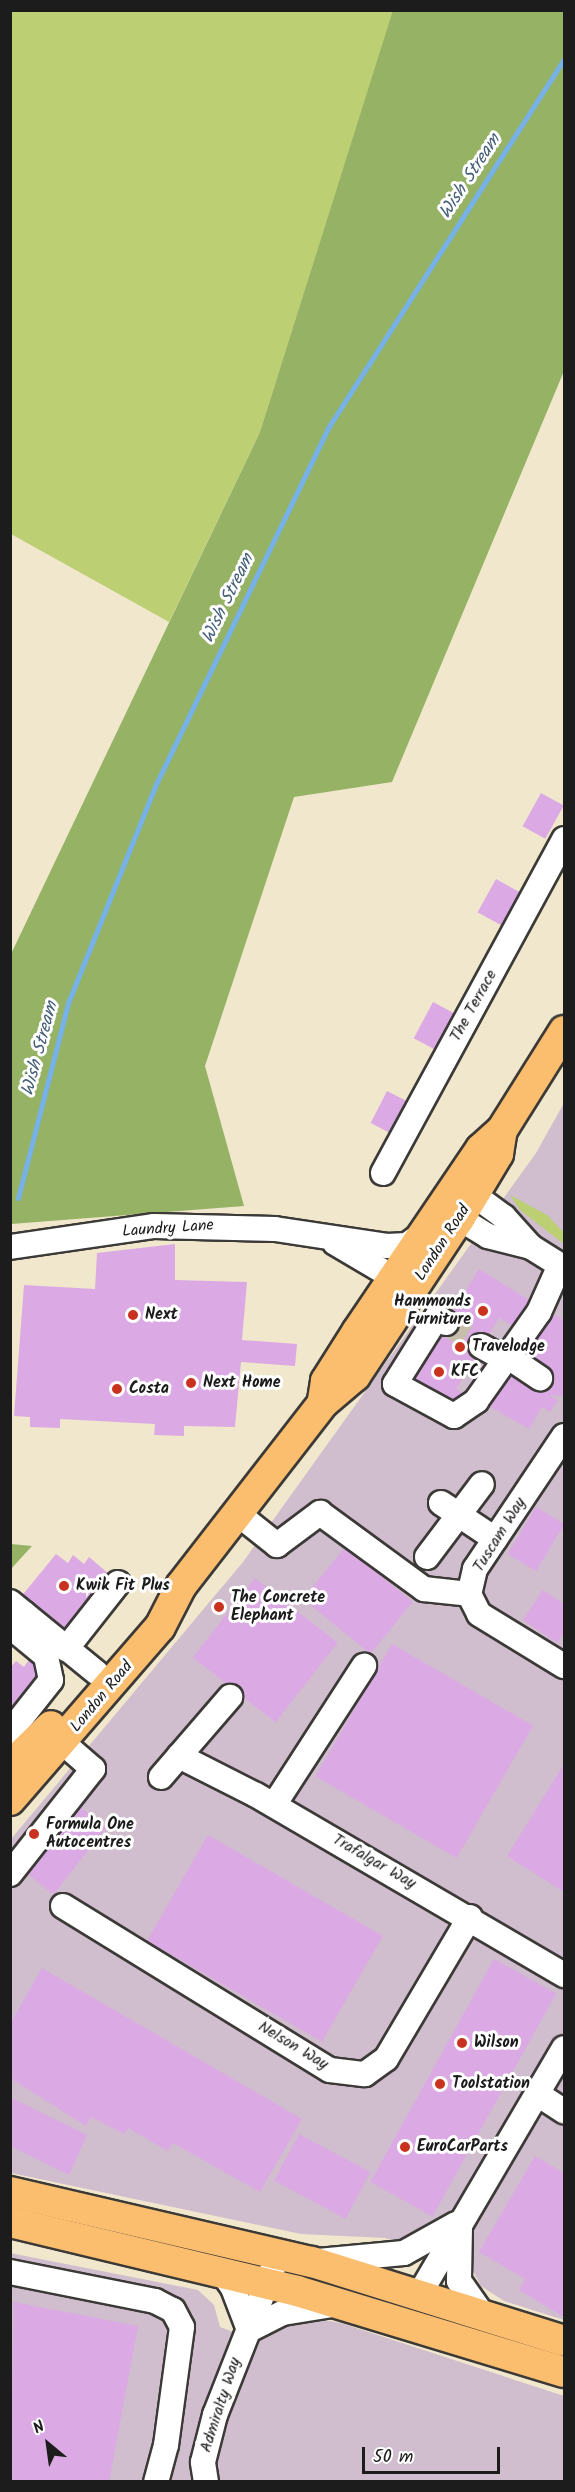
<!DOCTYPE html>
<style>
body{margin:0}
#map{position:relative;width:575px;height:2492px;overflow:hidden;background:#f1e7cd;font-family:Kalam,sans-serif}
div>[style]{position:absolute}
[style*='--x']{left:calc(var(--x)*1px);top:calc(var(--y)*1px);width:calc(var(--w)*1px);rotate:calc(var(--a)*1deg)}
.industrial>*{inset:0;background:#d0bdcd}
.green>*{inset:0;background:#bccf73}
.forest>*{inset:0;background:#95b265}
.stream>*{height:5px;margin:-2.5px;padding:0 2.5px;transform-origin:2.5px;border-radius:2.5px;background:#76b1e7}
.building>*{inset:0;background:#dbaae4;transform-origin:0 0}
.minor-tunnel>*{height:24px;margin-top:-12px;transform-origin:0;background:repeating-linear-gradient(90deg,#c6beaa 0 24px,transparent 0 36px)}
.roads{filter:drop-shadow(2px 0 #3c3a37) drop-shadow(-2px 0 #3c3a37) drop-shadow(0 2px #3c3a37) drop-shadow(0 -2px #3c3a37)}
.minor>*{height:24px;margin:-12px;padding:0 12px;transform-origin:12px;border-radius:12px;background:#fff}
.major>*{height:30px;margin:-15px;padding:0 15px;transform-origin:15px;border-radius:15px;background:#fbbd6e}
.dots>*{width:16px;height:16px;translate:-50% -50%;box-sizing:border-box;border:3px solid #fff;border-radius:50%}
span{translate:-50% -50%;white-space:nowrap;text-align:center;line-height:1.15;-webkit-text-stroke:6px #fff;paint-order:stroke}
.street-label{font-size:16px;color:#1c1c1c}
.poi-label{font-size:16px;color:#1c1c1c;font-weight:700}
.right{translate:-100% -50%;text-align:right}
.left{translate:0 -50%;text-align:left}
.water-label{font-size:18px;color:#445f77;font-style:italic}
.frame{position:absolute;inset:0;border:12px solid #1c1c1c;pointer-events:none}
.north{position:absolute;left:18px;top:2414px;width:60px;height:60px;-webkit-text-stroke:4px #fff;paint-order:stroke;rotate:331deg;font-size:16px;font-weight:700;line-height:24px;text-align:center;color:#1c1c1c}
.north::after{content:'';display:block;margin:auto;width:21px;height:27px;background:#1c1c1c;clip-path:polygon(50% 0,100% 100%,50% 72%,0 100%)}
.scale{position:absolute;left:362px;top:2447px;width:138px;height:27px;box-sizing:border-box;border:3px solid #1c1c1c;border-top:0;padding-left:8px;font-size:18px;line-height:21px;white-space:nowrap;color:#1c1c1c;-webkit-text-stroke:4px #fff;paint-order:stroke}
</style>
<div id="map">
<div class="industrial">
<div style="clip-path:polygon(564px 1103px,564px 2320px,504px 2301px,481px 2286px,469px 2264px,385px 2238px,301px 2234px,11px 2173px,11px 1839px,243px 1562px,536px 1153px)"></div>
<div style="clip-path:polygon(10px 2253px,198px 2290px,214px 2305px,220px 2327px,257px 2341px,281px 2324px,312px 2318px,341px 2323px,564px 2396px,564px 2481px,11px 2481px)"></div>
</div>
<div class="green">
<div style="clip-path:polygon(11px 11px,393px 11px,260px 432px,169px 622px,11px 534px)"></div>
<div style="clip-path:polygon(510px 1195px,547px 1215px,564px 1233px,564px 1244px,520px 1210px)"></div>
</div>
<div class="forest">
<div style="clip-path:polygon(393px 10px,564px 11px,564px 371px,392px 782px,294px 797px,205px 1066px,244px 1206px,11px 1224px,11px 954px,260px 432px)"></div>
<div style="clip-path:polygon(11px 1544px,32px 1546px,11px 1569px,10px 1569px)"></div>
</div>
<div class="stream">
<div style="--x:18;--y:1198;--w:201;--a:-75.6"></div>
<div style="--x:68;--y:1003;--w:238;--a:-68.1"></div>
<div style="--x:157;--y:782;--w:393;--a:-64.2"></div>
<div style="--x:328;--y:428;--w:438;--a:-57.4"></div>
</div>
<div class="building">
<div style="left:541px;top:793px;width:26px;height:38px;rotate:29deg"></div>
<div style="left:496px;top:879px;width:29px;height:38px;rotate:29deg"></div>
<div style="left:433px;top:1002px;width:26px;height:41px;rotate:28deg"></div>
<div style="left:387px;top:1091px;width:25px;height:36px;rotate:27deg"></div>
<div style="clip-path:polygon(175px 1244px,175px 1280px,247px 1282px,242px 1340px,297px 1344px,295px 1366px,241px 1362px,235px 1427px,184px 1426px,184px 1436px,154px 1435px,155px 1424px,60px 1419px,60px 1428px,30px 1427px,30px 1417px,14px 1416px,24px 1285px,95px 1289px,97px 1253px)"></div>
<div style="clip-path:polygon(479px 1269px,529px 1300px,521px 1314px,540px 1326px,550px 1311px,564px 1321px,564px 1396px,549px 1395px,558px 1400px,550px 1412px,542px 1407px,529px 1429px,487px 1405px,536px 1332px,517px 1320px,513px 1326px,499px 1318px,456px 1389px,465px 1395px,455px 1412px,409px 1384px)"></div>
<div style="left:536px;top:1507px;width:33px;height:55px;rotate:31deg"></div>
<div style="left:345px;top:1547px;width:87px;height:67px;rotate:39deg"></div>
<div style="clip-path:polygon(56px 1554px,68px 1563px,73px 1555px,84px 1564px,89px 1557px,109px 1574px,58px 1636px,20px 1598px)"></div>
<div style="left:255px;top:1578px;width:105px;height:101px;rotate:38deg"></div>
<div style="clip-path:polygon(543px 1590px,564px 1604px,564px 1633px,557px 1643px,523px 1620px)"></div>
<div style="left:392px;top:1644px;width:163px;height:153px;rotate:30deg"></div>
<div style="clip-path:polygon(31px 1657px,44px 1667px,38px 1677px,43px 1681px,10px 1724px,10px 1668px,16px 1661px,24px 1667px)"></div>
<div style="clip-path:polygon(564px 1764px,564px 1892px,507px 1856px)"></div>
<div style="left:72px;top:1801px;width:43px;height:85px;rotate:38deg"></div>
<div style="left:208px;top:1835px;width:202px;height:122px;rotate:30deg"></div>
<div style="left:494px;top:1959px;width:71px;height:255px;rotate:29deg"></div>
<div style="clip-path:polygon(42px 1968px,302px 2119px,260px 2192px,173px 2143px,168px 2151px,128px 2128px,124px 2134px,91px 2117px,86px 2126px,10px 2078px,10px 2024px)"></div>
<div style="clip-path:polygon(10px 2097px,87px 2135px,69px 2175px,10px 2146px)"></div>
<div style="left:299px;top:2134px;width:81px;height:53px;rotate:28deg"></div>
<div style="clip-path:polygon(535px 2156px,564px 2173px,564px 2317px,519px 2290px,525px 2279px,479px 2252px)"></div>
<div style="clip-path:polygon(14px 2302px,138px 2326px,109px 2482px,10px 2482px)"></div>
</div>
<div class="minor-tunnel">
<div style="--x:446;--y:1323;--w:42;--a:33.3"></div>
</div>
<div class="roads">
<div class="minor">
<div style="--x:383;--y:1173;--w:380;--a:-61.5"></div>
<div style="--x:459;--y:1184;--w:56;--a:36.3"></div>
<div style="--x:504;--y:1217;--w:40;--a:48"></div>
<div style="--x:531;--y:1247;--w:39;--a:32"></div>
<div style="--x:444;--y:1209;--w:52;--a:31.5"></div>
<div style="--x:488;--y:1236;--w:44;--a:14.3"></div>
<div style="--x:335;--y:1243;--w:85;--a:30.5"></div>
<div style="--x:10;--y:1247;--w:146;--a:-8.3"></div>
<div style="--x:154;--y:1226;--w:121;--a:1.4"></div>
<div style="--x:275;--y:1229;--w:113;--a:8.6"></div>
<div style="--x:387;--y:1246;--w:20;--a:-3"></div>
<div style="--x:407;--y:1245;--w:19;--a:-36"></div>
<div style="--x:446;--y:1323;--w:11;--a:-146"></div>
<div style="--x:437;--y:1317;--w:79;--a:122.1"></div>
<div style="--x:395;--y:1384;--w:67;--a:28.5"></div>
<div style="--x:454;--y:1416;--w:27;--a:-34"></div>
<div style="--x:476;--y:1401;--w:109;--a:-54.7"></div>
<div style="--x:539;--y:1312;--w:51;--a:-65.9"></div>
<div style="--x:481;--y:1346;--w:26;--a:29"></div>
<div style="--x:507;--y:1356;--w:40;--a:34"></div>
<div style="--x:564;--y:1436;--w:160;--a:123.8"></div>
<div style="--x:475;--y:1569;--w:26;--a:103"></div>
<div style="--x:469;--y:1594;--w:22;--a:63"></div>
<div style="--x:479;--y:1614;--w:100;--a:31.5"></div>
<div style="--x:441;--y:1503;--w:65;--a:33.7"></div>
<div style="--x:238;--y:1514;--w:50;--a:38.5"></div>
<div style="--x:277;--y:1545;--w:54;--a:-36.7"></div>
<div style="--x:320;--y:1513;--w:129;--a:36.2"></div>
<div style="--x:424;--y:1589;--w:45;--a:6.3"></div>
<div style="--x:427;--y:1557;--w:91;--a:-53"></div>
<div style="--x:10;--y:1602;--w:112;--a:39.2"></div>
<div style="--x:66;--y:1649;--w:84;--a:-51.8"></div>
<div style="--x:10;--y:1732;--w:66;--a:-51.7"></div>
<div style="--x:51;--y:1680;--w:25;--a:-102"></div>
<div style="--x:46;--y:1656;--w:44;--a:-140.5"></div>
<div style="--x:12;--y:1628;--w:19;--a:-51"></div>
<div style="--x:179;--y:1756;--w:86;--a:26.9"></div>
<div style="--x:256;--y:1795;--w:357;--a:30.3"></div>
<div style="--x:161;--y:1777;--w:106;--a:-49.2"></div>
<div style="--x:274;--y:1805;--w:166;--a:-57.1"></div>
<div style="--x:10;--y:1874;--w:134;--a:-51.7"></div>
<div style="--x:93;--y:1769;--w:40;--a:-139"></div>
<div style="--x:63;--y:1906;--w:313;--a:31.6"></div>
<div style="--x:330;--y:2070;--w:35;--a:7"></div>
<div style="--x:365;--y:2074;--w:26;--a:-36"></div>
<div style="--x:386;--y:2059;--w:165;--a:-59.4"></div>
<div style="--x:539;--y:2095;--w:30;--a:33"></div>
<div style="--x:460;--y:2227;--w:54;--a:91.1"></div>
<div style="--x:459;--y:2281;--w:39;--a:55"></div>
<div style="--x:318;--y:2261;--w:86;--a:-5.3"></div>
<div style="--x:404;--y:2253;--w:60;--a:-29.1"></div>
<div style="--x:10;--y:2272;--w:148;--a:11.3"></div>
<div style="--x:155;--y:2301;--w:20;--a:27"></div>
<div style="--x:173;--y:2310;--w:19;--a:62"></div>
<div style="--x:182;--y:2327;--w:119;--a:97.7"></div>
<div style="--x:166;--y:2445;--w:38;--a:105"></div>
<div style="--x:222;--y:2272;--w:19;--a:55"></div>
<div style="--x:233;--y:2288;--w:45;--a:69.1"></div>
<div style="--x:419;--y:2295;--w:286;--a:-59.6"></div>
<div style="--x:249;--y:2330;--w:38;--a:-27"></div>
<div style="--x:283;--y:2313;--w:50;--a:-9.3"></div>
<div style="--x:206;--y:2482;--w:20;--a:-99"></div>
<div style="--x:203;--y:2462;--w:49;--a:-75.7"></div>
<div style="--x:215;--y:2415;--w:172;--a:-68.5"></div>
</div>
<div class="major">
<div style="--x:323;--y:1400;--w:19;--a:-81"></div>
<div style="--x:326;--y:1381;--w:58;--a:-57.7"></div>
<div style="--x:357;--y:1332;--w:221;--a:-55.9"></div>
<div style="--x:481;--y:1149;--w:28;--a:-42"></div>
<div style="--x:502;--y:1130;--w:117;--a:-57.9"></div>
<div style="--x:10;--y:1766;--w:57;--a:-44.3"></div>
<div style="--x:10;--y:1800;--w:229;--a:-49.1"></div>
<div style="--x:160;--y:1627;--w:46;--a:-62.9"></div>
<div style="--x:181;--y:1586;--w:232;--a:-52.2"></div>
<div style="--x:323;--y:1403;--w:42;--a:-40.2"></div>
<div style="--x:355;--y:1376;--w:188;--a:-56.5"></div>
<div style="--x:459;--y:1219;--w:76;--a:-59"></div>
<div style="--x:498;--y:1154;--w:24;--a:-81"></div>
<div style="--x:10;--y:2192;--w:310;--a:13.1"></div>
<div style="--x:312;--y:2262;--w:264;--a:17.4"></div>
<div style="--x:10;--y:2222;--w:295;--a:13.5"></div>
<div style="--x:297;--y:2291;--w:279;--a:16.9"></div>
</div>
</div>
<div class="dots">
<div style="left:483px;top:1311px;background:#c8321e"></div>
<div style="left:133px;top:1315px;background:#c8321e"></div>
<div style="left:460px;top:1347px;background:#c8321e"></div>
<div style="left:439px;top:1372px;background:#c8321e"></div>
<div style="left:191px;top:1383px;background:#c8321e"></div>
<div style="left:117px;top:1389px;background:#c8321e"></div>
<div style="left:64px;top:1586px;background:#c8321e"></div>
<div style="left:219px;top:1607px;background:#c8321e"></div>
<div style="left:34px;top:1834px;background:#c8321e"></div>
<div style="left:462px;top:2043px;background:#c8321e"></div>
<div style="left:440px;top:2084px;background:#c8321e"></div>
<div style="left:405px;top:2147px;background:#c8321e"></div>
</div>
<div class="street-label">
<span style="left:474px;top:1006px;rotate:-61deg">The Terrace</span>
<span style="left:168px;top:1229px;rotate:-4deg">Laundry Lane</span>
<span style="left:443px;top:1243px;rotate:-57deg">London Road</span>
<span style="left:500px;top:1535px;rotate:-58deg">Tuscam Way</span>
<span style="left:102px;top:1697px;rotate:-50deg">London Road</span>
<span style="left:374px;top:1862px;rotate:30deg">Trafalgar Way</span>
<span style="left:293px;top:2046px;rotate:31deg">Nelson Way</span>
<span style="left:221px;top:2405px;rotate:-72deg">Admiralty Way</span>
</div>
<div class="poi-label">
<span class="right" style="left:471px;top:1311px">Hammonds<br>Furniture</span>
<span class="left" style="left:145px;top:1315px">Next</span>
<span class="left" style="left:472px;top:1347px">Travelodge</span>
<span class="left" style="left:451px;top:1372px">KFC</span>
<span class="left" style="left:203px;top:1383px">Next Home</span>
<span class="left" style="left:129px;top:1389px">Costa</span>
<span class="left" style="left:76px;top:1586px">Kwik Fit Plus</span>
<span class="left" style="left:231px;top:1607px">The Concrete<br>Elephant</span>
<span class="left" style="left:46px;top:1834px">Formula One<br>Autocentres</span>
<span class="left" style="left:474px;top:2043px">Wilson</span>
<span class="left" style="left:452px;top:2084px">Toolstation</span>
<span class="left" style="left:417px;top:2147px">EuroCarParts</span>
</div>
<div class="water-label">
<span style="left:471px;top:177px;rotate:-57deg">Wish Stream</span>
<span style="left:229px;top:599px;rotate:-64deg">Wish Stream</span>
<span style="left:41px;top:1049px;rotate:-75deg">Wish Stream</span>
</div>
<div class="frame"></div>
<div class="north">N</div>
<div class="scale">50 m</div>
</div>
